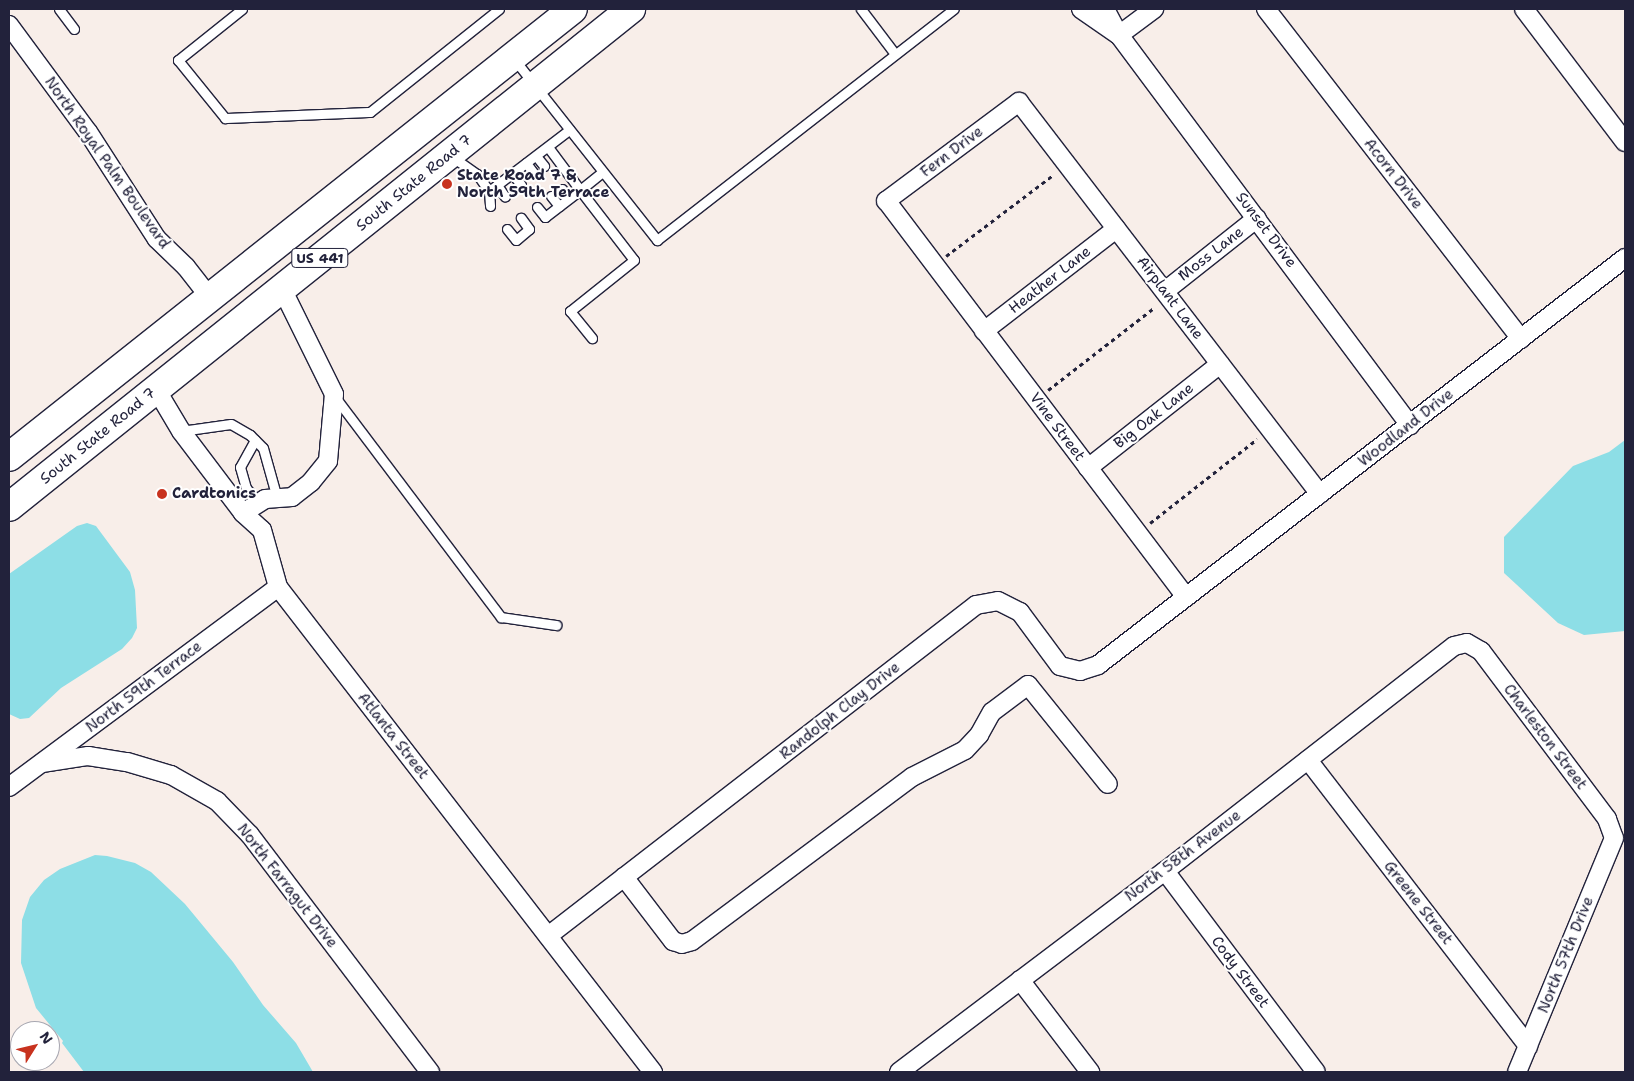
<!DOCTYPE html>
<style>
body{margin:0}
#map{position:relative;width:1634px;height:1081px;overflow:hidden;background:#f8eee9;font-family:"Shantell Sans",sans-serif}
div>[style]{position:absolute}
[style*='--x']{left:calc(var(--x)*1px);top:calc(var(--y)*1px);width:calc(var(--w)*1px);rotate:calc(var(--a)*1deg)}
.water>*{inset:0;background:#8ddee6}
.path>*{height:2.5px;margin-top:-1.25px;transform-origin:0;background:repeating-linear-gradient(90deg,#22223b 0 4px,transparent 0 8px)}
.roads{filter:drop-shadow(1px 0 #22223b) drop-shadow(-1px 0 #22223b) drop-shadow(0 1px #22223b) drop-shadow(0 -1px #22223b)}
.service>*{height:9px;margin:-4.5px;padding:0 4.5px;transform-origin:4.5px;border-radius:4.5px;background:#fff}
.minor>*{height:18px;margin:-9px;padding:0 9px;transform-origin:9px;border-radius:9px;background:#fff}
.primary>*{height:28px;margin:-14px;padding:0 14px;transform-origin:14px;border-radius:14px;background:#fff}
.dots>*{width:14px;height:14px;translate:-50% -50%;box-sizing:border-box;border:2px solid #fff;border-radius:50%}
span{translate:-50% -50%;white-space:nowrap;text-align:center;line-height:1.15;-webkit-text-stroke:4px #fff;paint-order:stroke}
.shield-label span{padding:1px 4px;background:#fff;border:1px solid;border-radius:4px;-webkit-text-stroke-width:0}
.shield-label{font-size:14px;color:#22223b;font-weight:700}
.street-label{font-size:15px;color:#22223b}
.poi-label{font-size:15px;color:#22223b;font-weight:700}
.left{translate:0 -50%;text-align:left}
.frame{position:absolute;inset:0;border:10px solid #22223b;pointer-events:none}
.north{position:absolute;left:10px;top:1021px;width:50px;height:50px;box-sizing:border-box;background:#fff;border:1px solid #a7a7b1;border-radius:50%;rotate:54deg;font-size:14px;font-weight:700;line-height:20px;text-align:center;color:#22223b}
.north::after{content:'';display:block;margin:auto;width:18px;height:22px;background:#c8321e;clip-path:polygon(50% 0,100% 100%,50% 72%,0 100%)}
</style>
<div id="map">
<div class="water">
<div style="clip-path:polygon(1625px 440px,1625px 631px,1584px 635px,1558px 623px,1504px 573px,1504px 537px,1573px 466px,1609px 452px)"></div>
<div style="clip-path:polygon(87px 523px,96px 526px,130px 572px,135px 590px,137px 628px,132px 638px,122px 649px,61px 688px,29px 718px,20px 719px,9px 714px,9px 574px,77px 526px)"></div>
<div style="clip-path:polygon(95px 855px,107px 856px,135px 863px,151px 872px,185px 904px,233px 962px,263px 1005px,296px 1043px,313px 1072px,84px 1072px,62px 1043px,63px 1041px,36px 1008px,21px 963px,22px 920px,30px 897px,44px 880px,60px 869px)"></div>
</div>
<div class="path">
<div style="--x:946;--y:256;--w:134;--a:-37.1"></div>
<div style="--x:1048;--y:390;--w:135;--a:-37.8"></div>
<div style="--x:1150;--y:523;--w:136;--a:-38.1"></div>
</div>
<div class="roads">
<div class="service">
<div style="--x:59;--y:9;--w:25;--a:53"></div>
<div style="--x:242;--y:9;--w:82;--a:141.4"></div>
<div style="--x:178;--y:60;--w:75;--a:51"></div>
<div style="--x:225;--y:118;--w:145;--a:-2.4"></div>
<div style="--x:370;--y:112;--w:165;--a:-38.6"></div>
<div style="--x:861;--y:9;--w:56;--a:52.9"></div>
<div style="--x:514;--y:59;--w:231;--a:51.7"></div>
<div style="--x:657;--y:240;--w:376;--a:-37.9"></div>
<div style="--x:548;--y:147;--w:54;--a:53.3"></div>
<div style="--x:580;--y:190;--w:28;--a:-39"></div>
<div style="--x:451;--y:156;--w:32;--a:35"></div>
<div style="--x:477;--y:174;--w:21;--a:55"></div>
<div style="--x:489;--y:191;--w:15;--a:86"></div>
<div style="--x:536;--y:156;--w:13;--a:51"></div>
<div style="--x:526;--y:163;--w:15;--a:53"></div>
<div style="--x:512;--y:173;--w:15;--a:53"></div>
<div style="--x:497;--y:185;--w:14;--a:56"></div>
<div style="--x:562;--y:189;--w:11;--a:52"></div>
<div style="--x:489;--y:191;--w:101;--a:-37.3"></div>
<div style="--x:551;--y:196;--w:13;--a:51"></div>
<div style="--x:537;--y:207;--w:13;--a:51"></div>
<div style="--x:545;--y:217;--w:44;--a:-37.6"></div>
<div style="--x:580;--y:190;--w:88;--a:52.4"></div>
<div style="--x:634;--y:260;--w:82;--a:141.4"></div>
<div style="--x:570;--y:311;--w:35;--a:51"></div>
<div style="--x:507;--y:229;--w:14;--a:51"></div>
<div style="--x:516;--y:240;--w:17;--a:-40"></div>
<div style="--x:529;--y:229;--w:14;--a:-126"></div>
<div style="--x:335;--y:397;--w:276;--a:53"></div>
<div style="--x:501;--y:617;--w:56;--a:8.3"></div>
<div style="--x:181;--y:431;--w:50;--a:-8"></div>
<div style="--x:231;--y:424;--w:22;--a:30"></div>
<div style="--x:250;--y:435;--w:18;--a:45"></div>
<div style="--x:263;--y:448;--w:52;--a:74.4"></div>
<div style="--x:255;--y:440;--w:31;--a:119"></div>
<div style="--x:240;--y:467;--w:22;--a:74"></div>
<div style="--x:246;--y:488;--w:20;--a:49"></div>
</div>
<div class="minor">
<div style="--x:1081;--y:9;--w:44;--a:34.8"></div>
<div style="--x:1105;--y:9;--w:30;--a:62"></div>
<div style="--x:1119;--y:35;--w:487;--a:53.3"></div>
<div style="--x:1266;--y:9;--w:417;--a:52.3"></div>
<div style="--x:1524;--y:9;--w:167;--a:52.8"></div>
<div style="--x:9;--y:25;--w:133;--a:53.6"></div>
<div style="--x:88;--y:132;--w:127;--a:57.2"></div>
<div style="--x:157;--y:239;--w:40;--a:44"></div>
<div style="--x:186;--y:267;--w:39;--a:52"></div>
<div style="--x:1119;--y:35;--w:44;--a:-36.6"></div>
<div style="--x:1165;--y:291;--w:117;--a:-38.4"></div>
<div style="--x:984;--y:331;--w:167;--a:-37.7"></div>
<div style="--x:156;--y:389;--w:49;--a:59.2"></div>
<div style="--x:181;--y:431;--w:103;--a:52.9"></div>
<div style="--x:243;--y:513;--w:25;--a:42"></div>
<div style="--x:262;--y:530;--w:59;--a:74.3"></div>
<div style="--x:278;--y:587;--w:613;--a:52.29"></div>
<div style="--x:1088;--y:468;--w:168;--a:-38.2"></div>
<div style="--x:243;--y:513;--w:26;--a:-32"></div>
<div style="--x:265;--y:499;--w:27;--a:-4"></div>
<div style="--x:292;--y:497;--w:24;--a:-38"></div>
<div style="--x:311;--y:482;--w:27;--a:-51"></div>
<div style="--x:328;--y:461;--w:67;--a:-84.9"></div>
<div style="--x:334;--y:394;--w:117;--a:-116.3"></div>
<div style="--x:1186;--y:597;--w:497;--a:-127.1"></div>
<div style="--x:886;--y:201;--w:166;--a:-36.7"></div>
<div style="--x:1019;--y:102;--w:494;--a:52.5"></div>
<div style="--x:1308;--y:760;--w:361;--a:52.4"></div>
<div style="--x:42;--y:763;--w:47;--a:-8.7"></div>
<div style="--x:88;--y:756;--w:39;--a:9"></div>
<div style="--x:127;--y:762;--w:46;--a:16.5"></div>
<div style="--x:171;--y:775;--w:53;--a:29.5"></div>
<div style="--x:217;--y:801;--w:47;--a:45.9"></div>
<div style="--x:250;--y:835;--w:298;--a:52.8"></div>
<div style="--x:9;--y:787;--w:335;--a:-36.6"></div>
<div style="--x:1165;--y:871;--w:251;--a:53.1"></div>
<div style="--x:624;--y:877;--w:81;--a:52.6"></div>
<div style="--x:673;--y:941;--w:9;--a:18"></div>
<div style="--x:682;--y:944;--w:10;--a:-17"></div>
<div style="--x:692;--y:941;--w:274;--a:-36.7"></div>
<div style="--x:912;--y:777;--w:59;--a:-27"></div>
<div style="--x:965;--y:750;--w:21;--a:-47"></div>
<div style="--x:979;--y:735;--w:26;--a:-61"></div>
<div style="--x:992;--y:712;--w:45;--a:-36.9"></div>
<div style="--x:1028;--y:685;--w:127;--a:51.1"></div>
<div style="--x:548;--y:936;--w:541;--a:-37.72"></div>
<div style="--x:976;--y:605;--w:22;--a:-10"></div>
<div style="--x:998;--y:601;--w:25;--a:27"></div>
<div style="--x:1020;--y:612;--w:67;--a:53.5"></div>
<div style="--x:1060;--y:666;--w:21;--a:14"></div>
<div style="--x:1080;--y:671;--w:19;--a:-18"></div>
<div style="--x:1098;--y:665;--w:666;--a:-37.68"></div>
<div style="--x:1020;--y:980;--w:116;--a:52.7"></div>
<div style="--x:899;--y:1072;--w:333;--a:-37.1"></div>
<div style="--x:1165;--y:871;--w:366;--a:-37.9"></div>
<div style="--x:1454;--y:646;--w:13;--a:-13"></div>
<div style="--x:1467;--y:643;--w:16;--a:30"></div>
<div style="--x:1481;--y:651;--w:210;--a:53.1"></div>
<div style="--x:1607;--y:819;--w:20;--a:70"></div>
<div style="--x:1614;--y:838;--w:253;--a:112.5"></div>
</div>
<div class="primary">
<div style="--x:9;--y:457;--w:720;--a:-38.46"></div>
<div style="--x:9;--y:507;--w:797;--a:-38.68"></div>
</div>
</div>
<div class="dots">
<div style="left:447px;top:184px;background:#c8321e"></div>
<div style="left:162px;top:494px;background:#c8321e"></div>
</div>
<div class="shield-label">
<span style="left:320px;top:258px">US 441</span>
</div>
<div class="street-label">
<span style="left:952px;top:152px;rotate:-37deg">Fern Drive</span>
<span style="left:107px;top:163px;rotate:55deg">North Royal Palm Boulevard</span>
<span style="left:1393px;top:174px;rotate:52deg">Acorn Drive</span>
<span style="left:414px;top:183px;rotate:-39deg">South State Road 7</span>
<span style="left:1266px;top:230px;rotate:53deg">Sunset Drive</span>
<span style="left:1211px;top:254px;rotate:-38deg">Moss Lane</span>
<span style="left:1050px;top:280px;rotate:-38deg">Heather Lane</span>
<span style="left:1170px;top:298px;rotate:53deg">Airplant Lane</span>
<span style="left:1154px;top:416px;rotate:-38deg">Big Oak Lane</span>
<span style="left:1057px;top:427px;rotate:53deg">Vine Street</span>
<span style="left:1406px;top:428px;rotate:-38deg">Woodland Drive</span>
<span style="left:98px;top:436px;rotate:-39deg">South State Road 7</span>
<span style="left:144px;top:687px;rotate:-37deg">North 59th Terrace</span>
<span style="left:840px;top:711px;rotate:-38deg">Randolph Clay Drive</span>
<span style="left:393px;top:736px;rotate:52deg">Atlanta Street</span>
<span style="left:1545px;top:737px;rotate:53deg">Charleston Street</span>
<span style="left:1183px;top:856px;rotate:-37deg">North 58th Avenue</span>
<span style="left:287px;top:886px;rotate:52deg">North Farragut Drive</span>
<span style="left:1418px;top:903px;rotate:52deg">Greene Street</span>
<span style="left:1566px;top:955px;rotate:-68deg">North 57th Drive</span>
<span style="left:1240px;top:972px;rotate:53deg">Cody Street</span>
</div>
<div class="poi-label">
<span class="left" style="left:457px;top:184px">State Road 7 &amp;<br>North 59th Terrace</span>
<span class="left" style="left:172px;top:494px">Cardtonics</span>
</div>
<div class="frame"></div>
<div class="north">N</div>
</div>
